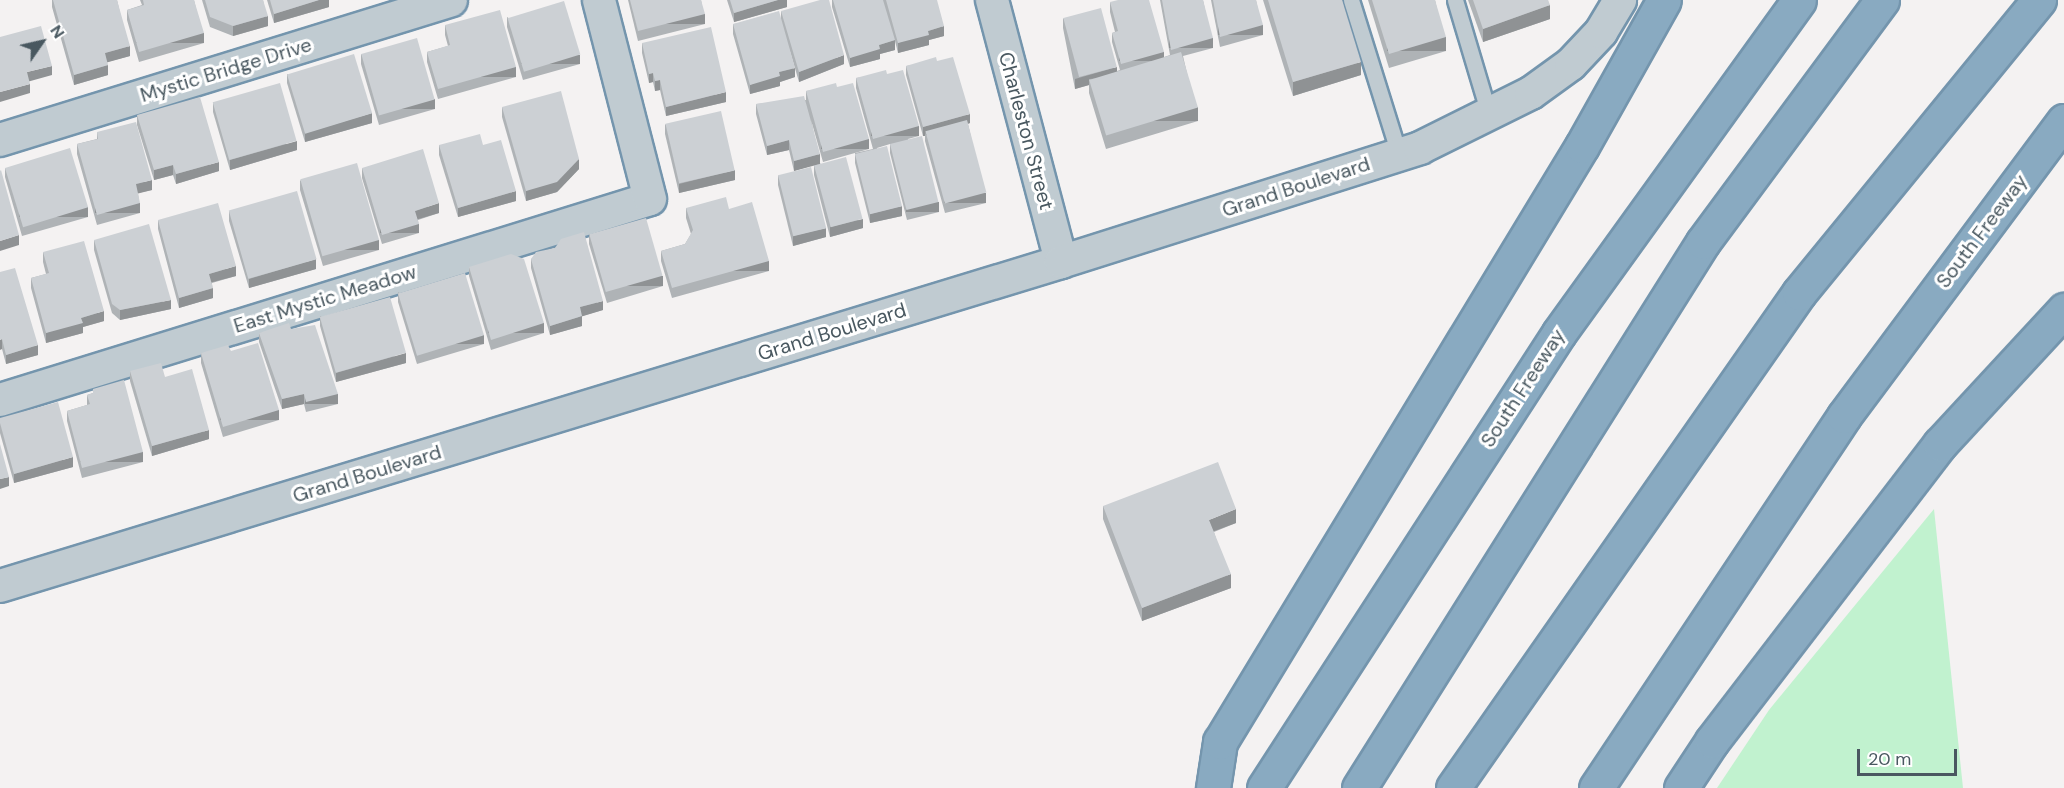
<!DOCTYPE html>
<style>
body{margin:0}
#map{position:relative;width:2064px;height:788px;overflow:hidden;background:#f4f2f2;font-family:"DM Sans",sans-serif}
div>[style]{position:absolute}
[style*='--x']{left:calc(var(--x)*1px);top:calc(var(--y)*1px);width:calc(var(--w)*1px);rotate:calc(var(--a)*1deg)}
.green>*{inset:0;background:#c1f2cf}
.roads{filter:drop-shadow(2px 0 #7495ad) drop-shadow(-2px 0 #7495ad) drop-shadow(0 2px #7495ad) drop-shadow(0 -2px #7495ad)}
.lane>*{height:15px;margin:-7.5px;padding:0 7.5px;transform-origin:7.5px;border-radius:7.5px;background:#c0cbd1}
.street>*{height:32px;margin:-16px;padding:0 16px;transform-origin:16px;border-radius:16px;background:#c0cbd1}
.highway>*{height:33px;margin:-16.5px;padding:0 16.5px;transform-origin:16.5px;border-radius:16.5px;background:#89aac1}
.wall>*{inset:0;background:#afb3b6}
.shaded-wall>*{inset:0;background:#8f9294;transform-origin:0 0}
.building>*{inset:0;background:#ccd0d4;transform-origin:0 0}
span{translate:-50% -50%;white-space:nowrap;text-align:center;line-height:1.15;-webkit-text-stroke:6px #fff;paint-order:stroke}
.street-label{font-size:20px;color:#495860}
.north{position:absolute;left:12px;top:12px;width:60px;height:60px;-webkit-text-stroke:4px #fff;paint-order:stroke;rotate:56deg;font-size:16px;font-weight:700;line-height:24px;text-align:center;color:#495860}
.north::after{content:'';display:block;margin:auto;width:21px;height:27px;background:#495860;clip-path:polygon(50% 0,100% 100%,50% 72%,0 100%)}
.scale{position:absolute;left:1857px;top:749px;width:100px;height:27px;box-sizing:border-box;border:3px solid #495860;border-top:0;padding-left:8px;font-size:18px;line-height:21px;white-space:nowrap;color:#495860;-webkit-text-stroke:4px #fff;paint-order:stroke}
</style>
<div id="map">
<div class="green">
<div style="clip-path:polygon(1934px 509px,1963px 788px,1717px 788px,1769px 710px)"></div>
</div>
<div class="roads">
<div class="lane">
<div style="--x:1351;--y:0;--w:161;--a:72.7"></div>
<div style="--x:1455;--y:0;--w:119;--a:73.4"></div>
</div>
<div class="street">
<div style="--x:992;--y:0;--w:271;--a:75.2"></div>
<div style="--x:0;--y:140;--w:472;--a:-17.2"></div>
<div style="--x:0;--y:400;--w:680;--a:-17.18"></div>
<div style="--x:650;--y:199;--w:205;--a:-104.4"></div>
<div style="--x:0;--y:586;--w:1109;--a:-16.98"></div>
<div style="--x:1061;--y:262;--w:377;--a:-17.6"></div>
<div style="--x:1420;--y:148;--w:124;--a:-26.4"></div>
<div style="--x:1531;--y:93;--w:49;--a:-35.9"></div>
<div style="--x:1571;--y:64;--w:44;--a:-46.8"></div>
<div style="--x:1601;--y:32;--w:37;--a:-59"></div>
</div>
<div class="highway">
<div style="--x:1213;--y:788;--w:47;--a:-81.3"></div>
<div style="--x:1220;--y:742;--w:697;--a:-58.73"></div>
<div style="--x:1582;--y:146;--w:167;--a:-60.7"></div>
<div style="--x:1264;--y:788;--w:542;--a:-57.04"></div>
<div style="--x:1559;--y:333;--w:410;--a:-54.2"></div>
<div style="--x:1359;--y:788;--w:645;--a:-57.79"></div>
<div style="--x:1703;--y:242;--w:301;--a:-53.5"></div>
<div style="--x:1453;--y:788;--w:604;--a:-55.05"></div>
<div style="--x:1799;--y:293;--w:379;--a:-50.7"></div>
<div style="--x:1596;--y:788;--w:447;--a:-56.3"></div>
<div style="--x:1844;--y:416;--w:368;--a:-53.3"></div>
<div style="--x:1681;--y:788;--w:56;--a:-56.6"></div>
<div style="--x:1712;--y:741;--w:374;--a:-52.5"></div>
<div style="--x:1940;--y:444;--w:183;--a:-47.2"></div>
</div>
</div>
<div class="wall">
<div style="clip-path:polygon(52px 0,117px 0,130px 56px,107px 62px,108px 75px,74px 85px,52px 7px)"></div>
<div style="clip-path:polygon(140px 0,194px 0,204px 43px,139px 62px,127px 20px,127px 10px,142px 5px)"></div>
<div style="clip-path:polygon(202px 0,263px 0,268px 26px,233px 36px,210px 27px)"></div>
<div style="clip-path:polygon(267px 0,329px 0,329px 7px,274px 23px)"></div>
<div style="clip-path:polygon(628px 0,701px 0,705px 24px,638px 41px)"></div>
<div style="clip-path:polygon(727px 0,787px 0,787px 7px,734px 22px)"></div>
<div style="clip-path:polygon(832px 0,936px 0,944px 36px,929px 40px,929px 45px,898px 53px,895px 41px,895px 50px,880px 54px,880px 59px,850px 67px,832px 7px)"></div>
<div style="clip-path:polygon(1160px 0,1203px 0,1213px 48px,1183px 56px,1198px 121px,1106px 149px,1089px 93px,1089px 85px,1075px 89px,1063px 28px,1063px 18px,1117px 71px,1120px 70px,1112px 42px,1112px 33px,1115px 32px,1110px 12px,1110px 2px,1164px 57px,1170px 55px)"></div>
<div style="clip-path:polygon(1211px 0,1256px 0,1263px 35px,1220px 47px)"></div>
<div style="clip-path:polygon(1263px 0,1342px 0,1361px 75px,1293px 96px)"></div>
<div style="clip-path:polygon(1368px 0,1435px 0,1446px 51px,1389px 68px)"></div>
<div style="clip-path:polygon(1468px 0,1548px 0,1550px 19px,1483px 42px)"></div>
<div style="clip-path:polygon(781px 11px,844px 64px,799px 82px,789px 48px,795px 77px,780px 82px,780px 86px,750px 94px,733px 34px,733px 24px,781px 20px)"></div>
<div style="clip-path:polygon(507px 17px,580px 64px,523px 80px,507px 27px)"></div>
<div style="clip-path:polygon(445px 25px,516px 77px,438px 99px,427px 62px,427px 52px,448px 46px,445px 35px)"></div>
<div style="clip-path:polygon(642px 43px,726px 102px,666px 116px,660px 90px,655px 91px,653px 82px,649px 83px,642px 53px)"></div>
<div style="clip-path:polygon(361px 54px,435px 109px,379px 125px,361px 64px)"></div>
<div style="clip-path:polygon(937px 61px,970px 123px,968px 124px,986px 203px,945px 213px,925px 141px,925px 136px,923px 136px,906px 75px,906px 66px)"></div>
<div style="clip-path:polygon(287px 74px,372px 123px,305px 142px,287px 83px)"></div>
<div style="clip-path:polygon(887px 74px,919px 136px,908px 139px,939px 212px,907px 220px,890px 153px,890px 144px,877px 148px,902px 216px,870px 223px,855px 163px,855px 153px,873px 149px,856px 88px,856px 78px)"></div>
<div style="clip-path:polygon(837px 87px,869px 149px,823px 162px,811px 120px,820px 163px,863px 228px,830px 237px,814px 175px,814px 165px,794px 171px,789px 150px,767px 155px,756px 114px,756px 104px,806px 100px,806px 91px)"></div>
<div style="clip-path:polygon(213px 102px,297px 150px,230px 170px,213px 112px)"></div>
<div style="clip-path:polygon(502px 107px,579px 169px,557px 192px,526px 201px,502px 117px)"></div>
<div style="clip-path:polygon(137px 115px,219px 171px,176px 184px,173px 175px,154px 180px,137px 125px)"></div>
<div style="clip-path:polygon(665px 124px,735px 180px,679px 193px,665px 134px)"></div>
<div style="clip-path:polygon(97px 132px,152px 190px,138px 193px,140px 213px,97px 225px,77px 154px,77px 144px,97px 139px)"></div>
<div style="clip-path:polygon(439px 145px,483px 145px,516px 201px,458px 217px,439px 155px)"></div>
<div style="clip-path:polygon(5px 168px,88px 217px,22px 236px,5px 177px)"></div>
<div style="clip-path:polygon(362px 168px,439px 213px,418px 220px,419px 233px,382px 244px,362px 178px)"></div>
<div style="clip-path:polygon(778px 175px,826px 237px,793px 246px,778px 185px)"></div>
<div style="clip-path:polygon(300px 180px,379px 250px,323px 266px,300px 190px)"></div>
<div style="clip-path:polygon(686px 208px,729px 209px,769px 271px,672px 298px,661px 261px,661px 251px,685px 244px,691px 234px,686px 218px)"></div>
<div style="clip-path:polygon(229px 211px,316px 269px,249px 288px,229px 221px)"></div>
<div style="clip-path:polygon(158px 220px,236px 276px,212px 283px,213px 298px,179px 308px,158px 229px)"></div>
<div style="clip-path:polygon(589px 235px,663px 286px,607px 303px,589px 244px)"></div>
<div style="clip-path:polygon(94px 240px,171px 309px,120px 320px,112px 313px,94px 250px)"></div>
<div style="clip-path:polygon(555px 248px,603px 310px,582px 316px,582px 326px,550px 335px,531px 268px,531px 259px)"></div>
<div style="clip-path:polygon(43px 252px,104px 321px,83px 327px,83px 333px,46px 343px,31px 288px,31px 278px,46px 274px,43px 262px)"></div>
<div style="clip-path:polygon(469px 267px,544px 333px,491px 350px,469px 276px)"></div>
<div style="clip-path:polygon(0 272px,38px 355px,6px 364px,2px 349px)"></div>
<div style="clip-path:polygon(398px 292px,484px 344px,417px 364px,398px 302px)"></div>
<div style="clip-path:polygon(320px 316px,406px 363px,336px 382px,320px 326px)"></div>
<div style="clip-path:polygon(291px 329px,338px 404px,306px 412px,304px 404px,282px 409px,259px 342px,259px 333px)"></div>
<div style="clip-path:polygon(231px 351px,279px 420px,223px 437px,201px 363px,201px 353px)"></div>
<div style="clip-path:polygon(130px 371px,165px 377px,209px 439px,152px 456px,130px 381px)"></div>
<div style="clip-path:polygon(93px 389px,143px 462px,82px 478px,67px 421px,67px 411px,87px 405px,87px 395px,93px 393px)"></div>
<div style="clip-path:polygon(0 418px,73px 467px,14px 483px,0 433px)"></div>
<div style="clip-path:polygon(1103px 506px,1236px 523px,1214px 532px,1231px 588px,1142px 621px,1103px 519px)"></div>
</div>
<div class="shaded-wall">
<div style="clip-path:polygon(319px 0,329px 0,329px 7px,274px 23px,274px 14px)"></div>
<div style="clip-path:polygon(778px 0,787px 0,787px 7px,734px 22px,734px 13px)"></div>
<div style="clip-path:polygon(1550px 5px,1550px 19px,1483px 42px,1483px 29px)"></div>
<div style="left:705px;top:14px;width:10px;height:69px;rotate:90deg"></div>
<div style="clip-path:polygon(268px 16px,268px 26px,233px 36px,233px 26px)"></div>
<div style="left:1263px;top:25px;width:10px;height:45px;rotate:90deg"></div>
<div style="clip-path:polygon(944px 26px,944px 36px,929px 40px,929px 45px,898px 53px,898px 43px,928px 31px)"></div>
<div style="left:204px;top:33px;width:10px;height:68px;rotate:90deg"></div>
<div style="left:1446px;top:37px;width:14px;height:59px;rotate:90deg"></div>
<div style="left:1213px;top:38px;width:10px;height:44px;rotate:90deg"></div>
<div style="clip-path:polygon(895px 40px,895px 50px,880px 54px,880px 59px,850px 67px,850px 58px,879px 45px)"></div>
<div style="clip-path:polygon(130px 46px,130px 56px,105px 63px,105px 53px)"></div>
<div style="left:1164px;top:52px;width:9px;height:45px;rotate:90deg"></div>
<div style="left:580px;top:55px;width:9px;height:59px;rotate:90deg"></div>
<div style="clip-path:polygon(844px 55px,844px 64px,799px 82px,799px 72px)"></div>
<div style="clip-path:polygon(1361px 62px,1361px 75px,1293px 96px,1293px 82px)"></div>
<div style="clip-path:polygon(108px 65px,108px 75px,74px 85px,74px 75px)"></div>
<div style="clip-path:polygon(52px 66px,52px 75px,27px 82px,27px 72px)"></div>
<div style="left:516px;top:67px;width:10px;height:81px;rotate:90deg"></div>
<div style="clip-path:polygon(1117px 67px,1117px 77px,1089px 79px,1089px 85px,1075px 89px,1075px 79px)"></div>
<div style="clip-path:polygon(795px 68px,795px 77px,780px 82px,780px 86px,750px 94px,750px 85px,779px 72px)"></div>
<div style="clip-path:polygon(653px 73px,653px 82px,649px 83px,649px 74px)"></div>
<div style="clip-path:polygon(660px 80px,660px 90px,655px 91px,655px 81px)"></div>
<div style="clip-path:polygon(30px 84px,30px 93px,0 102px,0 92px)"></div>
<div style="clip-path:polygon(726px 92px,726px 102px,666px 116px,666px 107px)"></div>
<div style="left:435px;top:99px;width:10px;height:58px;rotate:90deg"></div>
<div style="left:1198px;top:107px;width:14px;height:96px;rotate:90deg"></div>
<div style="clip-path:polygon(372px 113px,372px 123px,305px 142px,305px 133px)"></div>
<div style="clip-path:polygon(970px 114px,970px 123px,926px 135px,925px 131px,925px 136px,923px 136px,923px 127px)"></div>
<div style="left:919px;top:126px;width:10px;height:48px;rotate:90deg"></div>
<div style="left:869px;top:139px;width:10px;height:48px;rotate:90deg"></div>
<div style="clip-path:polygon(789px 140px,789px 150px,767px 155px,767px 146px)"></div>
<div style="clip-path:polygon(297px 141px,297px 150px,230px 170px,230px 160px)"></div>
<div style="clip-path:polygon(820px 154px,820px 164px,794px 171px,794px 161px)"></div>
<div style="clip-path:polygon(579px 159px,579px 169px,557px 192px,526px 201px,526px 191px)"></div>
<div style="clip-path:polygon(219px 162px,219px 171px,176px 184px,176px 174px)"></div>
<div style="clip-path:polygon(173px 165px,173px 175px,154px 180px,154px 170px)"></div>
<div style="clip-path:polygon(735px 170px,735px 180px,679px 193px,679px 184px)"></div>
<div style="clip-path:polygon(152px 180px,152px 190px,136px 194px,136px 184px)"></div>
<div style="clip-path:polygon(516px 191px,516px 201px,458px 217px,458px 208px)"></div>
<div style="left:986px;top:193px;width:10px;height:42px;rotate:90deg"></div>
<div style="left:939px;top:202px;width:10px;height:33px;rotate:90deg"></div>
<div style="left:140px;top:203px;width:10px;height:45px;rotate:90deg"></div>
<div style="clip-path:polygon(439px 203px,439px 213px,415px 220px,415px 211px)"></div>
<div style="clip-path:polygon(902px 206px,902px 216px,870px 223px,870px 214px)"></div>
<div style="left:88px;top:207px;width:10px;height:69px;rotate:90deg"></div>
<div style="clip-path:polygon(863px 219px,863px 228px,830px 237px,830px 227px)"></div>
<div style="left:419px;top:224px;width:9px;height:39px;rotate:90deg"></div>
<div style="clip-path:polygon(826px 228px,826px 237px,793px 246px,793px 236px)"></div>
<div style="clip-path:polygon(19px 235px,19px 245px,0 251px,0 241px)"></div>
<div style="left:379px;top:240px;width:10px;height:58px;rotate:90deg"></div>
<div style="clip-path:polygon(316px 259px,316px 269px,249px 288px,249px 279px)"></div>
<div style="left:769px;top:261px;width:10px;height:101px;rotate:90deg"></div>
<div style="clip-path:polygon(236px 266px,236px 276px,209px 283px,209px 274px)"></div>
<div style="left:663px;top:276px;width:10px;height:59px;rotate:90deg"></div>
<div style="clip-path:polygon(213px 288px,213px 298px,179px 308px,179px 298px)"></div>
<div style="clip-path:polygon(171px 300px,171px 309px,120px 320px,120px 310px)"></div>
<div style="clip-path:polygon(603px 301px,603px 310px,580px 317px,580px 307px)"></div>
<div style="clip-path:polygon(104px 311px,104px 321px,83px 327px,83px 333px,46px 343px,46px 333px,81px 318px)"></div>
<div style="clip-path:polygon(582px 316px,582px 326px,550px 335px,550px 326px)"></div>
<div style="left:544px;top:323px;width:10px;height:56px;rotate:90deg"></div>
<div style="left:484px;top:335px;width:9px;height:70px;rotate:90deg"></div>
<div style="clip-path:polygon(2px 339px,2px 349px,0 350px,0 340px)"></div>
<div style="clip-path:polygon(38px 345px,38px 355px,6px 364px,6px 355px)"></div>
<div style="clip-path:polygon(406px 353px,406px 363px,336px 382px,336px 373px)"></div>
<div style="clip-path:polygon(304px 394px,304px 404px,282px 409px,282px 399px)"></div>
<div style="left:338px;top:394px;width:10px;height:33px;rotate:90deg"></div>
<div style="left:279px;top:410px;width:10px;height:59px;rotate:90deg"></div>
<div style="clip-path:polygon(209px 430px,209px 439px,152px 456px,152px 446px)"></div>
<div style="left:143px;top:452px;width:10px;height:63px;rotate:90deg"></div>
<div style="clip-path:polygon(73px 457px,73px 467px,14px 483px,14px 474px)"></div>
<div style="clip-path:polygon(9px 477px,9px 486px,0 489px,0 479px)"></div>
<div style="clip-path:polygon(1236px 509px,1236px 523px,1209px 533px,1209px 520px)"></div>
<div style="clip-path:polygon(1231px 574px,1231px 588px,1142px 621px,1142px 608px)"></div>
</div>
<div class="building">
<div style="clip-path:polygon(53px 0,117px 0,130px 46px,105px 53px,108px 65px,74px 75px)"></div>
<div style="clip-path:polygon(143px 0,194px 0,204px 33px,139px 52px,127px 10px,144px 5px)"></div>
<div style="clip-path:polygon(205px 0,263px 0,268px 16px,233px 26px,210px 17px)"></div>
<div style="clip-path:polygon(270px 0,319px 0,274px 14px)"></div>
<div style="clip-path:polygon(630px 0,701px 0,705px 14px,638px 31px)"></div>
<div style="clip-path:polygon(730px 0,778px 0,734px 13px)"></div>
<div style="clip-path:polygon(820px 0,829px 0,844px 55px,799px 72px,781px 11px)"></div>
<div style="clip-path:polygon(833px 0,883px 0,895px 40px,879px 45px,880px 49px,850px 58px)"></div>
<div style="clip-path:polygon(886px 0,937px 0,944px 26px,928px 31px,929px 35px,898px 43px)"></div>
<div style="clip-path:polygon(1118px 0,1149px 0,1164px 52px,1121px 64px,1112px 33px,1118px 31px,1110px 2px)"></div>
<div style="clip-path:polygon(1162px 0,1203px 0,1213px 38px,1171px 50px)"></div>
<div style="clip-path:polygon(1213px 0,1256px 0,1263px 25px,1220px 37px)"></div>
<div style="clip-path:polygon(1268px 0,1342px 0,1361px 62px,1293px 82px)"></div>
<div style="clip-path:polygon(1372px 0,1435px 0,1446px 37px,1389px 54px)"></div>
<div style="clip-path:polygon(1473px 0,1548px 0,1550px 5px,1483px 29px)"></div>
<div style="left:564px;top:1px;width:56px;height:59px;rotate:73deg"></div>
<div style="left:1101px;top:8px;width:61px;height:39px;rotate:75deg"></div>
<div style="clip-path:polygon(500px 10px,516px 67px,438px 89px,427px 52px,450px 45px,445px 25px)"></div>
<div style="clip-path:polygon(779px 11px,795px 68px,779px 72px,780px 76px,750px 85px,733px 24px)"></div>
<div style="clip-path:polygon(41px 26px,52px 66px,27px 72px,30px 84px,0 92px,0 37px)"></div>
<div style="clip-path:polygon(711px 27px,726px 92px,666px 107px,660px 80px,655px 81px,653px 73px,649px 74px,642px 43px)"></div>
<div style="left:417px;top:38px;width:64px;height:58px;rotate:74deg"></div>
<div style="left:1181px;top:52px;width:58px;height:96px;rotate:73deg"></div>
<div style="left:354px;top:54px;width:62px;height:70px;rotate:73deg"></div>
<div style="clip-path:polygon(936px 57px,937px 61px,953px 57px,970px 114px,923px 127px,906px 66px)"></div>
<div style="clip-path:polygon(886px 70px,887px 74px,903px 70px,919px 126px,873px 139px,856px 78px)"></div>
<div style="left:280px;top:83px;width:60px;height:70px;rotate:74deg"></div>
<div style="clip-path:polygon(836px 83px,837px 87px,853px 83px,869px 139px,823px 152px,806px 91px)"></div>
<div style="clip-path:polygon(561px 91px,579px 159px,557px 182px,526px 191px,502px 107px)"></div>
<div style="clip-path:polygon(804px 96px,820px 154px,794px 161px,789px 140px,767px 146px,756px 104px)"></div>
<div style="clip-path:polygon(200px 97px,219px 162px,176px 174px,173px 165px,154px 170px,137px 115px)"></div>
<div style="left:721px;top:111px;width:61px;height:57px;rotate:77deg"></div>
<div style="left:967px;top:120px;width:75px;height:43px;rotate:75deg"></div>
<div style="clip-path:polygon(136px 122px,152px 180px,136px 184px,140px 203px,97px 215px,77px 144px,98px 139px,97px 132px)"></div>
<div style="clip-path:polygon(480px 134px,483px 145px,501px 140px,516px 191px,458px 208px,439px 145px)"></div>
<div style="left:922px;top:136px;width:68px;height:33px;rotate:76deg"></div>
<div style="left:887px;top:146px;width:62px;height:33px;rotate:76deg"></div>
<div style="left:70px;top:148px;width:62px;height:68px;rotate:73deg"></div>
<div style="clip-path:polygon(423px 149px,439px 203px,415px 211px,419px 224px,382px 235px,362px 168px)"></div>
<div style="left:846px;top:157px;width:64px;height:33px;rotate:75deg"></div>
<div style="left:357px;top:163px;width:80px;height:59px;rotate:74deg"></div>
<div style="left:811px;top:167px;width:63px;height:34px;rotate:76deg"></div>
<div style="clip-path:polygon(1px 170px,19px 235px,0 241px,0 171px)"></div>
<div style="left:297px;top:191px;width:71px;height:71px;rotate:74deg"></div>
<div style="clip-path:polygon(726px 197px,729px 209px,752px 202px,769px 261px,672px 288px,661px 251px,685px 244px,693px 230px,686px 208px)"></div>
<div style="clip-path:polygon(218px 203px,236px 266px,209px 274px,213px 288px,179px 298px,158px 220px)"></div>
<div style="left:646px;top:218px;width:60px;height:59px;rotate:74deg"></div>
<div style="clip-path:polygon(149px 224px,171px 300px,120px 310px,112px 304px,94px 240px)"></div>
<div style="clip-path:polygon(584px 232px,603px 301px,580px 307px,582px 316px,550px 326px,531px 259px,536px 252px,555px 248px,561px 239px)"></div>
<div style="clip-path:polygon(84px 241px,104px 311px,81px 318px,83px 323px,46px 333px,31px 278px,49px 273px,43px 252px)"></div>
<div style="clip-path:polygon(511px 254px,524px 259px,544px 323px,491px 340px,469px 267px)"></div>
<div style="clip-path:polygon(15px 268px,38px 345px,6px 355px,2px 339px,0 340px,0 272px)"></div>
<div style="left:465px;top:273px;width:65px;height:70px;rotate:73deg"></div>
<div style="left:390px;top:297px;width:58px;height:73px;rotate:74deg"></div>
<div style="clip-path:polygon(289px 323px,291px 329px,315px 325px,338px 394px,306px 402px,304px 394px,282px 399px,259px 333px)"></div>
<div style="clip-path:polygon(258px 343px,279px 410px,223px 427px,201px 353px,228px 345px,231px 351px)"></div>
<div style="clip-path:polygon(161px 363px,165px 377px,192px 369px,209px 430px,152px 446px,130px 371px)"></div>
<div style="clip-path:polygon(124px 380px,143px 452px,82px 468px,67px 411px,90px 404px,87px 395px,93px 393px,93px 389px)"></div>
<div style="clip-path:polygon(58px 402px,73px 457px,14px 474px,0 423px,0 418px)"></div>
<div style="clip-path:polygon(0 444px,9px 477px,0 479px)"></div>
<div style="clip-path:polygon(1218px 462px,1236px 509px,1209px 520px,1231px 574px,1142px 608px,1103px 506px)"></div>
</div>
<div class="street-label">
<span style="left:226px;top:70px;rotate:-17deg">Mystic Bridge Drive</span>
<span style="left:1026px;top:131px;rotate:75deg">Charleston Street</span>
<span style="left:1296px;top:187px;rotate:-18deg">Grand Boulevard</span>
<span style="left:1982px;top:231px;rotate:-53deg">South Freeway</span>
<span style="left:325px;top:299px;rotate:-17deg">East Mystic Meadow</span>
<span style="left:832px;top:332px;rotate:-17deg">Grand Boulevard</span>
<span style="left:1523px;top:388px;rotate:-57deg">South Freeway</span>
<span style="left:367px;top:474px;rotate:-17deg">Grand Boulevard</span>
</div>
<div class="north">N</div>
<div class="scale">20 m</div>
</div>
